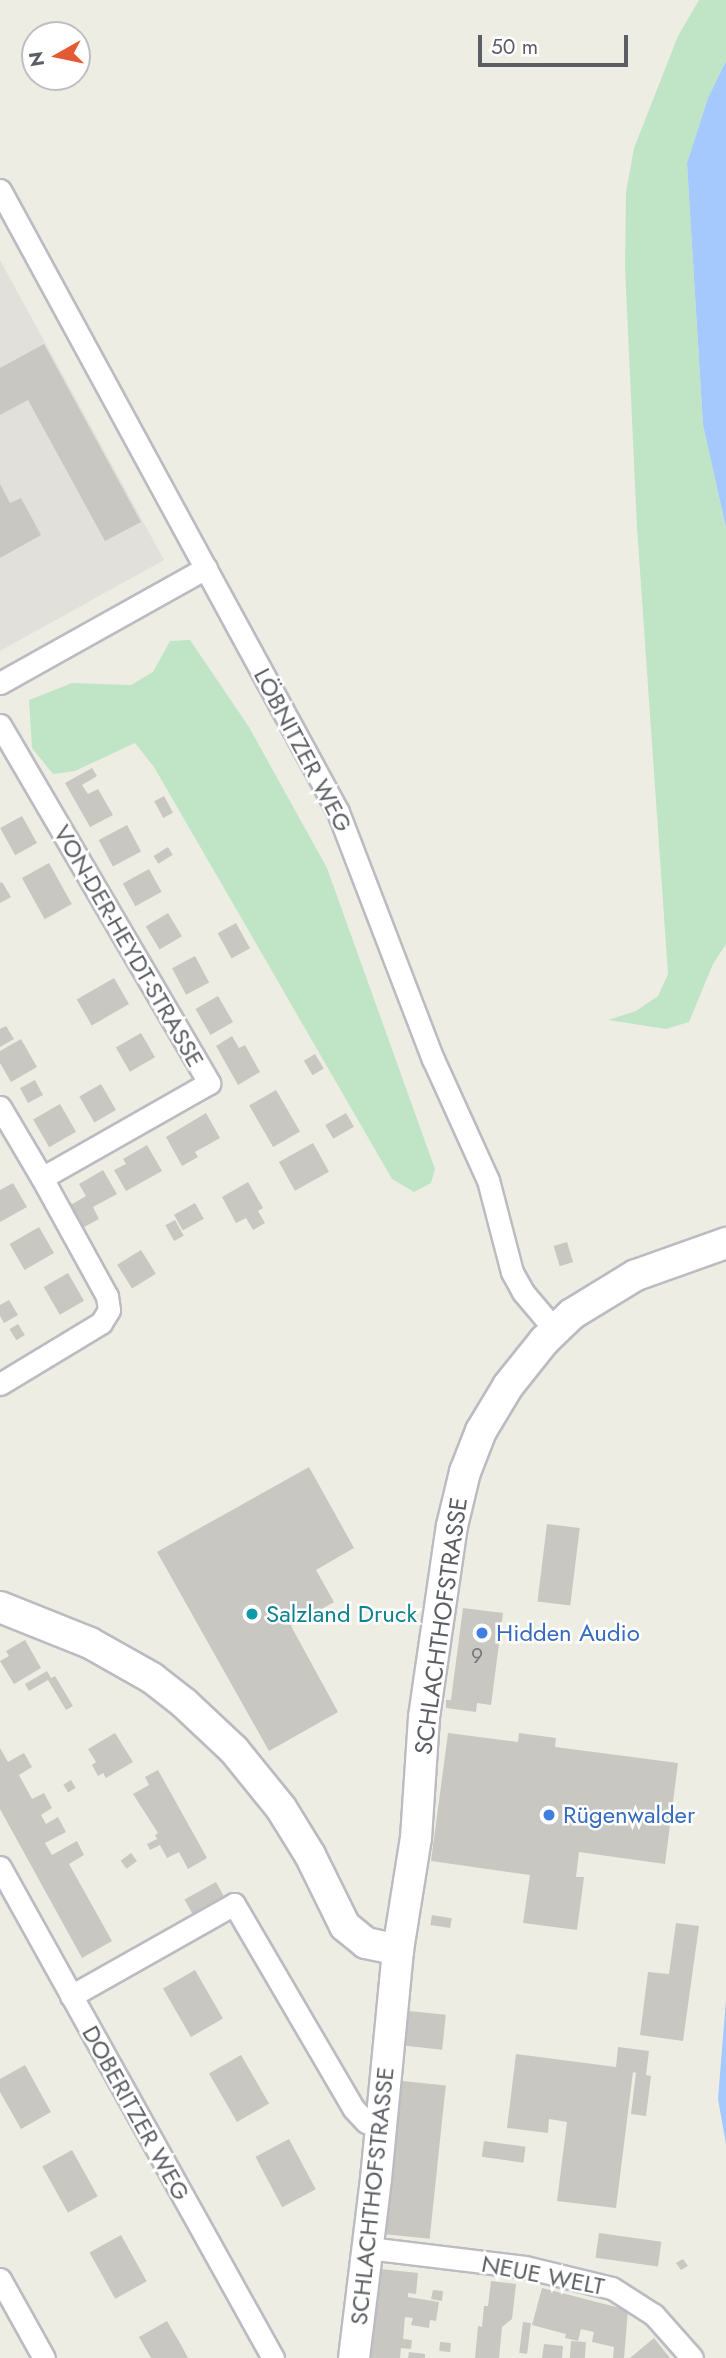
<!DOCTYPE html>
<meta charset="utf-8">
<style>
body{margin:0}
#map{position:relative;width:726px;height:2358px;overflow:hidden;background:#eeede3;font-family:Jost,sans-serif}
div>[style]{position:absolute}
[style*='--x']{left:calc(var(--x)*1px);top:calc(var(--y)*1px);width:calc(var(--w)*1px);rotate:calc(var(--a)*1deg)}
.industrial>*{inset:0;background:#e1e0db}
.green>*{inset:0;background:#c0e5c6}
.water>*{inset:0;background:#a5c9fc}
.building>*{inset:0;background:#c8c7c1;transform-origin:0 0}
.roads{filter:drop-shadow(2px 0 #bbbcc2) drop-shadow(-2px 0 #bbbcc2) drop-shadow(0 2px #bbbcc2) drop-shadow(0 -2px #bbbcc2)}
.street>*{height:21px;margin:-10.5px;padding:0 10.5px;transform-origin:10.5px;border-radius:10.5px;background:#fff}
.secondary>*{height:30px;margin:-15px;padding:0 15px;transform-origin:15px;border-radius:15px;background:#fff}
.dots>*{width:19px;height:19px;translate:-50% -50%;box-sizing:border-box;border:4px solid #fff;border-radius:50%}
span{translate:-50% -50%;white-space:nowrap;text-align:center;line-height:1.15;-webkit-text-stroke:5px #fff;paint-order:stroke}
.number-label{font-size:21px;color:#76787b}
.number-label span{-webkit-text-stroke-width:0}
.street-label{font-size:24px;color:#5b5e64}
.culture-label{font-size:24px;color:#0d838f}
.left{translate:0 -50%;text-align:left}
.shop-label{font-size:24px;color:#366cbe}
.north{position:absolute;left:21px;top:21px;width:70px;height:70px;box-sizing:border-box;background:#fff;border:2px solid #bdbfc1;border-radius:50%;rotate:261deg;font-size:19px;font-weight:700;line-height:28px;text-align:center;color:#5b5e64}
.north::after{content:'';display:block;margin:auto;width:24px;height:32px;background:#e45b33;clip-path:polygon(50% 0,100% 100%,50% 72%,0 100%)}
.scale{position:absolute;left:478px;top:35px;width:150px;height:32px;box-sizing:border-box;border:4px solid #5b5e64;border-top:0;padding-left:9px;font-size:21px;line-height:24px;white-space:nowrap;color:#5b5e64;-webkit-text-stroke:5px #fff;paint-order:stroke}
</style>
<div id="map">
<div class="industrial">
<div style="clip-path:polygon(0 260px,164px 560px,0 651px)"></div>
</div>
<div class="green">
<div style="clip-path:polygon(699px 0,726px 0,726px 61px,708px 98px,687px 163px,703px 425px,726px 528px,726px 944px,713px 964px,689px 1022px,666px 1029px,608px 1020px,636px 1011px,658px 996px,668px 974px,637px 528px,625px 267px,626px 192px,634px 148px,678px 36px)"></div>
<div style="clip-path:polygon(190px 640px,249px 727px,327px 868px,435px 1169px,431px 1183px,414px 1192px,392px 1179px,154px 767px,135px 743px,75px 771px,53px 774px,32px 748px,29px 700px,72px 683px,131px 685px,153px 672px,170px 641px)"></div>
</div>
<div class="water">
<div style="clip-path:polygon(726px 61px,726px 528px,703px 425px,687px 163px,708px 98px)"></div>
<div style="clip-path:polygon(726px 1999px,726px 2144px,718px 2099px)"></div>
</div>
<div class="building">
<div style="clip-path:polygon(44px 344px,141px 522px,105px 541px,28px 400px,0 415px,0 368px)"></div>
<div style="clip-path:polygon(0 484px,10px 503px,21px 498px,41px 535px,0 558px)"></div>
<div style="clip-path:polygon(92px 768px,97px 776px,82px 785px,88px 794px,98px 789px,113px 815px,90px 827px,65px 783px)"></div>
<div style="left:164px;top:796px;width:19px;height:11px;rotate:62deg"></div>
<div style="left:22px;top:816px;width:31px;height:25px;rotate:61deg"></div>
<div style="left:127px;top:825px;width:30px;height:32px;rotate:62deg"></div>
<div style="left:168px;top:847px;width:9px;height:17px;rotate:58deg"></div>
<div style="left:49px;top:863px;width:47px;height:31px;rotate:61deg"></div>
<div style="left:149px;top:869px;width:26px;height:30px;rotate:61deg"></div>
<div style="clip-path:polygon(2px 882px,11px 897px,0 903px,0 883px)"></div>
<div style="left:168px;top:913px;width:27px;height:26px;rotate:59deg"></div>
<div style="left:236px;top:923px;width:29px;height:21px;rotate:61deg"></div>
<div style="left:195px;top:956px;width:30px;height:26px;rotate:62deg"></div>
<div style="left:114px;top:978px;width:30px;height:43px;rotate:60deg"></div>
<div style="left:218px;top:996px;width:30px;height:26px;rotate:60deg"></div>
<div style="clip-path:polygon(6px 1026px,14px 1039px,0 1047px,0 1029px)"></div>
<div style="left:141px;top:1033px;width:28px;height:29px;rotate:60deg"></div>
<div style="clip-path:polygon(232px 1036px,239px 1048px,245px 1045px,260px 1072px,238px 1085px,216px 1046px)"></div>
<div style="clip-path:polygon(21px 1039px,37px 1067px,11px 1082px,0 1063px,0 1051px)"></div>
<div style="left:315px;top:1054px;width:17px;height:13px;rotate:59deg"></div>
<div style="left:35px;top:1080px;width:17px;height:17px;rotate:62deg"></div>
<div style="left:101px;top:1084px;width:30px;height:25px;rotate:60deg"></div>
<div style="left:276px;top:1090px;width:48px;height:31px;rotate:60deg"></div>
<div style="left:60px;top:1104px;width:32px;height:31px;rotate:60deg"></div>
<div style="clip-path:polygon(206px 1113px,220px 1138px,195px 1152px,198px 1157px,182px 1166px,166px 1137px)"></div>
<div style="left:346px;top:1113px;width:16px;height:24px;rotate:60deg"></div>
<div style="left:313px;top:1143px;width:33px;height:39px;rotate:61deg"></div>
<div style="clip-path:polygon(147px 1145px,162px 1171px,126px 1191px,114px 1170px,126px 1164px,123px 1159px)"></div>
<div style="clip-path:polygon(103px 1170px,117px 1194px,93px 1207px,99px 1219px,82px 1228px,69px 1206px,86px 1196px,79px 1184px)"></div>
<div style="clip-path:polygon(248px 1182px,263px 1208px,258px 1211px,265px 1223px,253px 1230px,246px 1218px,236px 1223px,222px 1197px)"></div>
<div style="clip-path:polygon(13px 1183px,27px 1207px,0 1222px,0 1190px)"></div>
<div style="left:195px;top:1203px;width:18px;height:24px;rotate:61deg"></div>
<div style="left:175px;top:1220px;width:18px;height:11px;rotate:61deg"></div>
<div style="left:39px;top:1227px;width:30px;height:34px;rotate:60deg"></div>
<div style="left:567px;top:1242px;width:21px;height:14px;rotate:73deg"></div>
<div style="left:141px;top:1250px;width:28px;height:28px;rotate:58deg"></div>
<div style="left:68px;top:1273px;width:32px;height:28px;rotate:60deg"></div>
<div style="clip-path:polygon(9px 1300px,18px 1315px,4px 1323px,0 1316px,0 1305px)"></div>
<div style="left:18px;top:1324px;width:13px;height:10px;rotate:58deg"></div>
<div style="clip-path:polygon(309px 1467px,354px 1548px,316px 1570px,334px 1602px,291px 1626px,338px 1712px,269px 1751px,157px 1552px)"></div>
<div style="left:547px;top:1524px;width:33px;height:78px;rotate:7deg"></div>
<div style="clip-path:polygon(463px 1608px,503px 1613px,491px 1705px,477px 1703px,476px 1712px,446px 1708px,446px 1700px,451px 1700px)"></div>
<div style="clip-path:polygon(25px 1640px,41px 1668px,14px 1684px,0 1661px,9px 1656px,6px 1651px)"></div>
<div style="clip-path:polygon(47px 1671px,51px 1678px,55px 1676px,73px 1706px,66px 1710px,48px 1680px,29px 1691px,25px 1684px)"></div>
<div style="clip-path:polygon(115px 1733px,133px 1762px,106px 1778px,103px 1773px,98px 1776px,92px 1765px,96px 1762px,88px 1749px)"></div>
<div style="clip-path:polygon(448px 1733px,518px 1742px,519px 1733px,556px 1738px,555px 1747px,678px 1763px,665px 1864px,579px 1852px,576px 1877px,584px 1877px,577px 1930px,523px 1923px,530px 1875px,431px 1861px)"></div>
<div style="clip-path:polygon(0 1748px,8px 1762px,24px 1753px,32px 1767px,19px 1775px,32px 1799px,44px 1793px,52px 1808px,41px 1815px,46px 1824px,58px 1817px,66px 1832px,45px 1843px,52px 1855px,77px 1841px,84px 1855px,69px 1864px,112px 1941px,82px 1958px,0 1809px)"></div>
<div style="clip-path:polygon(158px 1770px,207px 1858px,188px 1869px,179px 1852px,167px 1858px,160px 1845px,150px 1850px,147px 1844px,157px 1839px,155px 1835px,158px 1833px,133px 1794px,149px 1785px,145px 1777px)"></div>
<div style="left:71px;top:1780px;width:9px;height:9px;rotate:58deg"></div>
<div style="left:131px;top:1853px;width:10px;height:13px;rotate:53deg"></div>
<div style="left:216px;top:1882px;width:18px;height:36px;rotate:61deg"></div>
<div style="left:432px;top:1915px;width:20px;height:10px;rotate:9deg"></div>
<div style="clip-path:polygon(676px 1923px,699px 1926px,683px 2041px,640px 2035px,648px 1972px,669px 1974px)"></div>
<div style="left:195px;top:1970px;width:56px;height:37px;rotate:60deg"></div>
<div style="left:409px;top:2011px;width:37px;height:35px;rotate:6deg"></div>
<div style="clip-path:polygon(618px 2047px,649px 2051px,646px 2075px,651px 2076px,646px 2116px,631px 2114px,636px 2073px,633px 2072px,616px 2208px,557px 2201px,567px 2122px,549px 2119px,548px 2133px,507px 2128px,516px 2054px,616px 2067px)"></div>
<div style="left:241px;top:2055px;width:56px;height:37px;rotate:60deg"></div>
<div style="clip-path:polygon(25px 2065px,51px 2112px,21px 2129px,0 2092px,0 2079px)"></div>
<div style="left:402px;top:2081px;width:44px;height:154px;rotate:6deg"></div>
<div style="left:289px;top:2139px;width:57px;height:38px;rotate:62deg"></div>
<div style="left:484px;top:2141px;width:42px;height:16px;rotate:8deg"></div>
<div style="left:72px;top:2150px;width:53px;height:34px;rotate:61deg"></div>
<div style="left:599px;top:2233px;width:63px;height:25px;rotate:8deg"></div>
<div style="left:121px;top:2235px;width:53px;height:36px;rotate:61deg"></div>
<div style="clip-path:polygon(683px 2259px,688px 2266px,681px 2270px,676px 2263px)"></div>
<div style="clip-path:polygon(381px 2269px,418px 2273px,416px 2294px,408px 2293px,408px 2297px,439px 2302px,436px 2321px,430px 2320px,429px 2328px,411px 2325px,413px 2318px,405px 2317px,403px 2339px,412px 2340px,411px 2349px,401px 2348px,400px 2358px,371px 2358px)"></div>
<div style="clip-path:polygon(491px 2281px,516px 2284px,512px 2319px,502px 2327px,499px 2358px,475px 2358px,478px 2326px,482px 2327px,484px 2306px,488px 2306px)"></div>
<div style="clip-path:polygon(542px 2288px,628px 2310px,624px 2358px,613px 2358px,614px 2347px,592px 2342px,594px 2332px,581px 2329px,578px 2341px,565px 2338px,566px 2334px,532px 2325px)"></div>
<div style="clip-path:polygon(433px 2290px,443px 2291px,442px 2301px,431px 2299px)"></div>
<div style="clip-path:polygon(167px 2321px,180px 2343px,188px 2358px,151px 2358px,139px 2337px)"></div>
<div style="left:523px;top:2322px;width:8px;height:31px;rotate:7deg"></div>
<div style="clip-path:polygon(654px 2338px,670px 2358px,630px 2358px)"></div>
<div style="left:571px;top:2341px;width:15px;height:17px;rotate:4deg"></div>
<div style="left:440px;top:2342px;width:11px;height:9px;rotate:5deg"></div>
<div style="clip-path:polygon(544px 2344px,563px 2346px,562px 2358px,542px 2358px)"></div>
<div style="clip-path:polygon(409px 2352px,425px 2354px,425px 2358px,408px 2358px)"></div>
</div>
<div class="roads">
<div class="street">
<div style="--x:0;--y:190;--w:708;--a:61.48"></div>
<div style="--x:338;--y:812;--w:265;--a:69"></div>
<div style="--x:433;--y:1059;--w:133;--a:65.6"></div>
<div style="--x:488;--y:1180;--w:95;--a:75.4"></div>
<div style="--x:512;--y:1272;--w:23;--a:61"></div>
<div style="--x:523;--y:1292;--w:50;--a:49.9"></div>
<div style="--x:0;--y:683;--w:236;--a:-29.2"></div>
<div style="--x:0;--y:725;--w:415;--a:59.7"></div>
<div style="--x:209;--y:1083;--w:192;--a:150.4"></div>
<div style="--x:42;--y:1178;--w:135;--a:61.2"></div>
<div style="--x:107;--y:1296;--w:14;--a:82"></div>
<div style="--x:109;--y:1310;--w:15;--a:122"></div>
<div style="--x:101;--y:1323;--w:118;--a:148.9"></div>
<div style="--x:0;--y:1107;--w:82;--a:59.4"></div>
<div style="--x:0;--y:1867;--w:562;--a:60.93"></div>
<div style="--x:71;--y:1996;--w:187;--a:-29.4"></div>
<div style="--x:234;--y:1904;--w:236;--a:59.7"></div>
<div style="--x:353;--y:2108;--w:19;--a:47"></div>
<div style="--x:366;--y:2122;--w:16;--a:18"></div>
<div style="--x:368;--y:2248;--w:158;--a:6.9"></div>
<div style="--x:525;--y:2267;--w:89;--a:13.6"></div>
<div style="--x:612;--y:2288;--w:50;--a:32.7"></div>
<div style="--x:654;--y:2315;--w:57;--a:48.5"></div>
<div style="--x:0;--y:2279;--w:90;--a:60.9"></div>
</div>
<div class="secondary">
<div style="--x:0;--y:1607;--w:97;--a:21.8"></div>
<div style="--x:90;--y:1643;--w:71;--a:29.4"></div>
<div style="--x:152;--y:1678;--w:41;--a:38"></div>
<div style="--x:184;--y:1703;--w:69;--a:43.2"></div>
<div style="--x:234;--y:1750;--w:75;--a:51"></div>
<div style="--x:281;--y:1808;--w:55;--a:58.3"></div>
<div style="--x:310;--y:1855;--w:79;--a:63.8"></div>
<div style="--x:345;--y:1926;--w:27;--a:39"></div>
<div style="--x:366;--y:1943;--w:33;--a:12"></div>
<div style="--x:354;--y:2358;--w:180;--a:-83"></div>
<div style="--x:376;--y:2179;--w:230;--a:-84.5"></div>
<div style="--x:398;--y:1950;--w:113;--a:-80.9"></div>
<div style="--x:416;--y:1838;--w:121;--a:-86.2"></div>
<div style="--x:424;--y:1717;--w:193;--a:-81.7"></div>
<div style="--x:452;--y:1526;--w:56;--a:-76.5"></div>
<div style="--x:465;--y:1472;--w:44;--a:-68.7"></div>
<div style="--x:481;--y:1431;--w:52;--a:-59"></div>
<div style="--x:508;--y:1386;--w:58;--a:-51.3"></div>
<div style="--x:544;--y:1341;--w:39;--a:-44"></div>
<div style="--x:572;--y:1314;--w:75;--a:-31.4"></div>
<div style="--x:636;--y:1275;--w:96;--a:-19.6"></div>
</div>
</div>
<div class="dots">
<div style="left:252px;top:1614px;background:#0f9aa8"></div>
<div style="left:482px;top:1633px;background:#3f7fe0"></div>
<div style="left:549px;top:1815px;background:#3f7fe0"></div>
</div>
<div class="number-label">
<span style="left:477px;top:1656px">9</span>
</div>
<div class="street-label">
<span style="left:303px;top:750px;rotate:62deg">LÖBNITZER WEG</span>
<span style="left:129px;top:946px;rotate:60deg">VON-DER-HEYDT-STRASSE</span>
<span style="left:441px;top:1626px;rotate:-82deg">SCHLACHTHOFSTRASSE</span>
<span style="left:136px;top:2113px;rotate:61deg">DOBERITZER WEG</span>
<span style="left:372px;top:2196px;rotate:-84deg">SCHLACHTHOFSTRASSE</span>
<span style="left:543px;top:2275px;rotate:11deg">NEUE WELT</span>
</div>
<div class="culture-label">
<span class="left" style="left:266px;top:1614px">Salzland Druck</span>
</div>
<div class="shop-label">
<span class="left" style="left:496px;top:1633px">Hidden Audio</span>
<span class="left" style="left:563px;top:1815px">Rügenwalder</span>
</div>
<div class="north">N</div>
<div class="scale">50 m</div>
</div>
